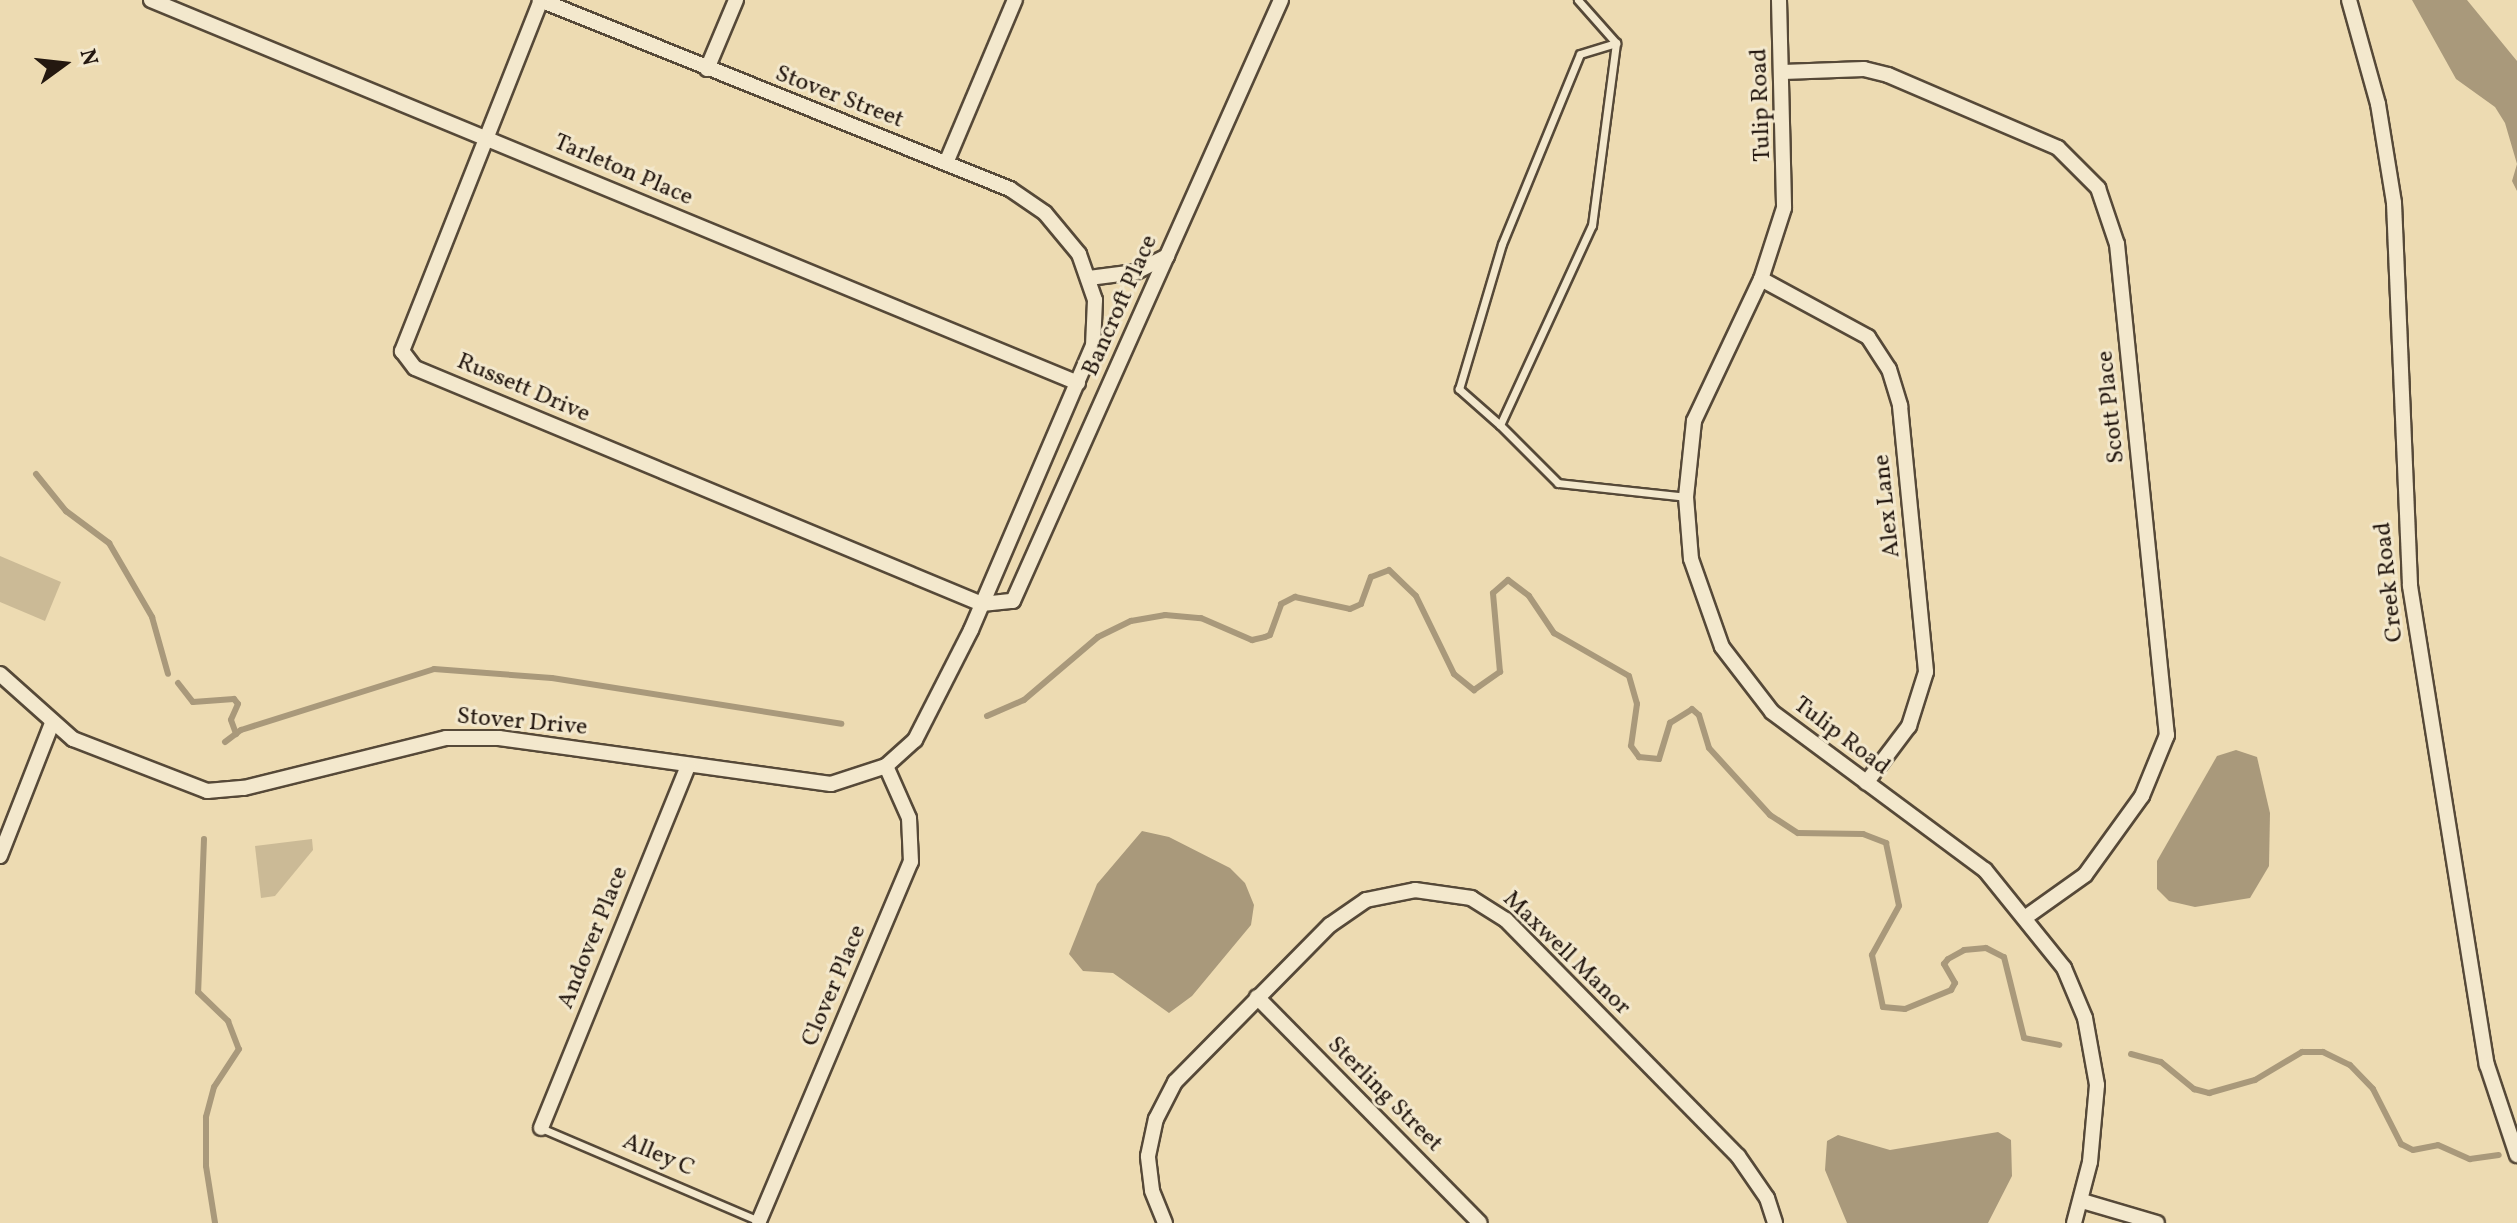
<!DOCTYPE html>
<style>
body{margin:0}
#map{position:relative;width:2517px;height:1223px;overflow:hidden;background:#eddbb2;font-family:Vollkorn,serif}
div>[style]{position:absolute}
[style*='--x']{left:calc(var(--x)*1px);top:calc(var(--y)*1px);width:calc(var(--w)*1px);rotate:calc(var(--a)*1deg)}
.green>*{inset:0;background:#cbba96}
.water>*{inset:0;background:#a9997b}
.stream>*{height:6px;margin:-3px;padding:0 3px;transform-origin:3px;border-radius:3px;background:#a9997b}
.roads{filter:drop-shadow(2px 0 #564938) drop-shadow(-2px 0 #564938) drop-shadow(0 2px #564938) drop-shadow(0 -2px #564938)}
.lane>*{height:7px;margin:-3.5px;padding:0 3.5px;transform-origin:3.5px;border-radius:3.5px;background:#f3e8cd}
.street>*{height:14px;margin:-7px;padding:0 7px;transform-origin:7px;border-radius:7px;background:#f3e8cd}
span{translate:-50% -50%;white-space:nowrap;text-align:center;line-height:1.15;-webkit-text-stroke:6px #f3e8cd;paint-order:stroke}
.street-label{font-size:24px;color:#241810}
.north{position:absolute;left:24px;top:24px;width:80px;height:80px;-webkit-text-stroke:6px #f3e8cd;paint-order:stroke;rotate:75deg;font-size:22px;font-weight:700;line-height:32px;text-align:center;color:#241810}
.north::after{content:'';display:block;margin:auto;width:28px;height:36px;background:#241810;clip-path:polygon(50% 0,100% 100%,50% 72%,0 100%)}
</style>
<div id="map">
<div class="green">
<div style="clip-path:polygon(0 556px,61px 582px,45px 621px,0 602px)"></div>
<div style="clip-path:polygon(312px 839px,313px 850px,275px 896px,261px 898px,255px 846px)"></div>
</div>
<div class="water">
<div style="clip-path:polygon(2412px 0,2467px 0,2517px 61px,2517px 191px,2512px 181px,2517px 164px,2505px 123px,2495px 107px,2456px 79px)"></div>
<div style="clip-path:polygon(2236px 750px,2257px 757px,2270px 813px,2269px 866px,2250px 898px,2195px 907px,2169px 901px,2157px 889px,2157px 861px,2217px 756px)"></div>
<div style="clip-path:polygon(1142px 831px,1169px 837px,1230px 868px,1245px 883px,1254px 905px,1251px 925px,1192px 996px,1169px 1013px,1113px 973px,1083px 971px,1069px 954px,1097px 884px)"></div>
<div style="clip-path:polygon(1998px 1132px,2011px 1140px,2012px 1176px,1988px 1223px,1847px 1223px,1825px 1170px,1827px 1141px,1838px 1135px,1890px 1150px)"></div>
</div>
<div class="stream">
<div style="--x:36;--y:474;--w:48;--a:51"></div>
<div style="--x:66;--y:511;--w:54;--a:36.7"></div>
<div style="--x:109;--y:543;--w:86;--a:59.8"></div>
<div style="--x:152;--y:617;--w:59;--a:74.3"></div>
<div style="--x:178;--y:683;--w:24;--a:52"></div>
<div style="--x:193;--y:702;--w:41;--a:-4.2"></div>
<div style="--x:234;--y:699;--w:6;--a:51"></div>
<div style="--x:238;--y:704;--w:17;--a:114"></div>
<div style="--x:231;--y:720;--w:15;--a:70"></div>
<div style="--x:987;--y:716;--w:40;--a:-23.4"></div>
<div style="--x:1024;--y:700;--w:97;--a:-40.4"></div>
<div style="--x:1098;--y:637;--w:37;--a:-26"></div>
<div style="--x:1131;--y:621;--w:35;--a:-10"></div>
<div style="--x:1165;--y:615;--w:36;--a:5"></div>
<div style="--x:1201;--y:618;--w:56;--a:23.3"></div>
<div style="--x:1252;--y:640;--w:13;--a:-13"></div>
<div style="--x:1265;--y:637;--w:5;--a:-22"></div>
<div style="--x:1270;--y:635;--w:33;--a:-70"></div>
<div style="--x:1281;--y:604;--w:16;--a:-27"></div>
<div style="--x:1295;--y:597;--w:56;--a:12.3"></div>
<div style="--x:1350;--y:609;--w:12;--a:-24"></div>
<div style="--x:1361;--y:604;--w:29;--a:-70"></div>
<div style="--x:1371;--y:577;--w:19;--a:-21"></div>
<div style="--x:1389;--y:570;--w:37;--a:44"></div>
<div style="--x:1416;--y:596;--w:87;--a:64"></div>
<div style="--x:1454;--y:674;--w:26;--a:39"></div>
<div style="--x:1474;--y:690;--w:32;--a:-35"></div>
<div style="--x:1500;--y:672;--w:79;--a:-95.1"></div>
<div style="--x:1493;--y:593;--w:20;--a:-41"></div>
<div style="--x:1508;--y:580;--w:26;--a:37"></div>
<div style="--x:1529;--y:596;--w:45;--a:56"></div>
<div style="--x:1554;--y:633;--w:86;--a:29.8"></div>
<div style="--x:1629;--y:676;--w:29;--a:74"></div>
<div style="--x:1637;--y:704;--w:42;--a:98.1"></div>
<div style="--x:1631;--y:746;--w:14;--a:54"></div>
<div style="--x:1639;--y:757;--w:20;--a:6"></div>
<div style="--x:1659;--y:759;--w:38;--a:-73"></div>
<div style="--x:1670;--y:723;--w:26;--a:-32"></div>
<div style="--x:1692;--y:709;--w:9;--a:41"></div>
<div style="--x:1699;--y:715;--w:34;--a:73"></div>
<div style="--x:1709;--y:748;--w:91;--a:47.7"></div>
<div style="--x:1770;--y:815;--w:33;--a:33"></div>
<div style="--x:1798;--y:833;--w:65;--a:0.9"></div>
<div style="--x:1863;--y:834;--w:25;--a:21"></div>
<div style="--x:1886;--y:843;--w:64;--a:78.3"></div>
<div style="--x:1899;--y:906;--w:56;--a:118.9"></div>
<div style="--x:1872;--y:955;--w:53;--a:78.1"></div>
<div style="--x:1883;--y:1007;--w:22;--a:5"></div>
<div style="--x:1905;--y:1009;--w:50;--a:-22.4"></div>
<div style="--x:1951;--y:990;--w:8;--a:-60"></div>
<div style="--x:1955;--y:983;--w:22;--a:-120"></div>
<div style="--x:1944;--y:964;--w:6;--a:-51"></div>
<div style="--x:1948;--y:959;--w:18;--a:-29"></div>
<div style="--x:1964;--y:950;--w:22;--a:-5"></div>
<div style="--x:1986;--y:948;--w:20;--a:27"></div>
<div style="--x:2004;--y:957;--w:83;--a:76.1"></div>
<div style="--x:2024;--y:1038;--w:36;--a:11"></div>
<div style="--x:225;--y:742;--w:20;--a:-37"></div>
<div style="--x:241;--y:730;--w:202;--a:-17.5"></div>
<div style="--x:434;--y:669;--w:118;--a:4.4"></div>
<div style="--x:552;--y:678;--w:293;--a:9"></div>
<div style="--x:204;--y:839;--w:153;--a:92.2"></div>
<div style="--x:198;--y:992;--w:42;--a:44"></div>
<div style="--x:228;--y:1021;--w:30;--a:69"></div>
<div style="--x:239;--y:1049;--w:45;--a:123.3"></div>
<div style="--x:214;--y:1087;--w:31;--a:105"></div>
<div style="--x:206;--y:1117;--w:49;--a:90"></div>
<div style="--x:206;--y:1166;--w:58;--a:81"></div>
<div style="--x:2131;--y:1054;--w:31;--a:15"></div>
<div style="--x:2161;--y:1062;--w:43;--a:39.3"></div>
<div style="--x:2194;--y:1089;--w:16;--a:15"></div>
<div style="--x:2209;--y:1093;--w:48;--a:-15.8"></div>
<div style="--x:2255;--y:1080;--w:55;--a:-30.8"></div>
<div style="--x:2302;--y:1052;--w:21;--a:0"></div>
<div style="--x:2323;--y:1052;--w:30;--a:26"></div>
<div style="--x:2350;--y:1065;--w:33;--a:46"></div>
<div style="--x:2373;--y:1089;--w:62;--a:63"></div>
<div style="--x:2401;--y:1144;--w:13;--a:27"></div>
<div style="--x:2413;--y:1150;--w:25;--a:-11"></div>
<div style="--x:2438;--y:1145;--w:35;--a:24"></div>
<div style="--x:2470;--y:1159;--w:29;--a:-8"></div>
</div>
<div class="roads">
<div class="lane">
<div style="--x:1578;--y:0;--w:57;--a:48.5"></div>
<div style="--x:1616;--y:43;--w:184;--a:97.5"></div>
<div style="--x:1592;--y:225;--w:220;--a:114.7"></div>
<div style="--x:1500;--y:425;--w:82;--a:45"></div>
<div style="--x:1558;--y:483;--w:129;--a:6.2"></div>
<div style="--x:1500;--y:425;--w:55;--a:-138.7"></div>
<div style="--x:1459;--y:389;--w:151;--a:-73.5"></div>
<div style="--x:1502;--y:244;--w:205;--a:-67.7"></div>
<div style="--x:1580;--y:54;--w:38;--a:-17"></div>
<div style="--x:541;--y:1128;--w:237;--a:23.1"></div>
</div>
<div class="street">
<div style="--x:151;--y:0;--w:1003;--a:22.45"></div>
<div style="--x:541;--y:0;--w:378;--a:111.6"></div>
<div style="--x:402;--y:351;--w:21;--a:53"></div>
<div style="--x:415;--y:368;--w:614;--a:22.6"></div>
<div style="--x:982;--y:604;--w:31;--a:-6"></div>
<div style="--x:1013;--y:601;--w:658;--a:-65.97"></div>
<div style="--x:1779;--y:0;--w:208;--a:88.6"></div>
<div style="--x:1784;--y:208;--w:75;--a:107.9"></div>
<div style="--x:1761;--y:279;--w:157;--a:115.3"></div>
<div style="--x:1694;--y:421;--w:76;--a:96"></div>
<div style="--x:1686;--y:497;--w:62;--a:85.4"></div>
<div style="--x:1691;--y:559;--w:93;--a:70.6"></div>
<div style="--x:1722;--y:647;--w:82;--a:52.4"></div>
<div style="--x:1772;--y:712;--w:265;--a:36.6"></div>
<div style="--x:1985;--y:870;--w:126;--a:51.1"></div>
<div style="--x:2064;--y:968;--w:54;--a:67.2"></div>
<div style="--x:2085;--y:1018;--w:68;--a:79.8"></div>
<div style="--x:2097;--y:1085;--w:77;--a:95.2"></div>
<div style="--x:2090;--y:1162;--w:63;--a:104.7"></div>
<div style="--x:2349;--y:0;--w:108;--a:74.4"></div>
<div style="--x:2378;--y:104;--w:100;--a:80.8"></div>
<div style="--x:2394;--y:203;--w:383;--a:87.6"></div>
<div style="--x:2410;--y:586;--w:485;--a:80.9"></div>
<div style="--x:2487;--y:1065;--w:95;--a:71.6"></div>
<div style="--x:707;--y:69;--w:75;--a:-67.2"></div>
<div style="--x:1783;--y:72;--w:81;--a:-2.1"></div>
<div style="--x:1864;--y:69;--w:25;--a:14"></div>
<div style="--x:1888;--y:75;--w:185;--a:23.2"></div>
<div style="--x:2058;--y:148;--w:57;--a:45"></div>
<div style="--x:2098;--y:188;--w:59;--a:71.3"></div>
<div style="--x:2117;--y:244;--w:494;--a:84.2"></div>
<div style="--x:2167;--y:735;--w:66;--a:112.3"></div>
<div style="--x:2142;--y:796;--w:97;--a:125.8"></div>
<div style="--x:2085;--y:875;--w:72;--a:144.6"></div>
<div style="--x:946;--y:163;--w:177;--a:-67.1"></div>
<div style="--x:1089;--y:278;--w:47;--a:-7.3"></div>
<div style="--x:1136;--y:272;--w:35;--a:-27"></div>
<div style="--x:1761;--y:279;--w:122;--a:28.5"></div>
<div style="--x:1868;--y:337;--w:38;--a:57"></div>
<div style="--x:1889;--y:369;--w:39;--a:73"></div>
<div style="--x:1900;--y:406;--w:267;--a:84.4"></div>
<div style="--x:1926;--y:672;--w:57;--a:107.5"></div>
<div style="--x:1909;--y:726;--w:71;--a:127"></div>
<div style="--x:0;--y:674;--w:98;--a:41.7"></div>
<div style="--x:73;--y:739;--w:144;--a:21.2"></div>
<div style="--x:207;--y:791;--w:37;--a:-5"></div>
<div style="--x:244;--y:788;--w:208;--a:-13.9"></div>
<div style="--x:446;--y:738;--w:53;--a:0"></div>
<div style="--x:499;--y:738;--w:335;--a:7.9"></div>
<div style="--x:831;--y:784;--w:58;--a:-18.1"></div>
<div style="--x:886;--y:766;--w:39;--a:-42"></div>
<div style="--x:915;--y:740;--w:123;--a:-63"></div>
<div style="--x:971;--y:630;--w:309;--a:-66.8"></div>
<div style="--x:1093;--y:346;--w:46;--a:-87.5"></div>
<div style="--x:1095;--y:300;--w:49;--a:-109.2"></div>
<div style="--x:1079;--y:254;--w:53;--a:-129.7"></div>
<div style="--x:1045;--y:213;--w:42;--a:-145.6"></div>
<div style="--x:1010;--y:189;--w:507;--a:-158.09"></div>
<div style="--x:0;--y:856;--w:143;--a:-68.6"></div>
<div style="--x:1257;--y:997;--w:317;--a:45.4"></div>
<div style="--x:541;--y:1128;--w:391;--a:-67.9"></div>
<div style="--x:2082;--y:1201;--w:78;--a:16.3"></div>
<div style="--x:759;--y:1221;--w:390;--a:-67.1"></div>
<div style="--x:911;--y:862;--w:44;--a:-92.6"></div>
<div style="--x:909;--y:818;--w:57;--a:-113.9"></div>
<div style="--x:1165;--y:1223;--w:35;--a:-112"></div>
<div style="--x:1152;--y:1190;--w:34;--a:-97"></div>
<div style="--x:1148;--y:1156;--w:38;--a:-78"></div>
<div style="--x:1156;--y:1119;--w:42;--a:-62.8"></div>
<div style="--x:1175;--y:1082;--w:221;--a:-45.4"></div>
<div style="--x:1330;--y:925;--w:44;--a:-34.8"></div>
<div style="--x:1366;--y:900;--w:50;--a:-11.5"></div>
<div style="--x:1415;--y:890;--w:57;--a:8.1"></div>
<div style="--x:1471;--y:898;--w:41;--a:32.2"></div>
<div style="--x:1506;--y:920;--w:331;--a:45.5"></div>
<div style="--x:1738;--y:1156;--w:51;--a:55.4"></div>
<div style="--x:1767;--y:1198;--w:26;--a:72"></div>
</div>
</div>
<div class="street-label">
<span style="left:839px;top:98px;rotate:21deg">Stover Street</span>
<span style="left:1762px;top:105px;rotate:-92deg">Tulip Road</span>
<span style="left:623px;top:171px;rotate:23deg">Tarleton Place</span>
<span style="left:1121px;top:306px;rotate:-66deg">Bancroft Place</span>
<span style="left:523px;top:389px;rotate:23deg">Russett Drive</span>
<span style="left:2112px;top:407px;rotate:-96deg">Scott Place</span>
<span style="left:1888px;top:506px;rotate:-96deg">Alex Lane</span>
<span style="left:2390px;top:582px;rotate:-96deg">Creek Road</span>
<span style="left:522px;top:723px;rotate:5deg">Stover Drive</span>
<span style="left:1841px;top:737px;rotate:37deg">Tulip Road</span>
<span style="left:594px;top:938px;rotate:-68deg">Andover Place</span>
<span style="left:1566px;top:954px;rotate:44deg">Maxwell Manor</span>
<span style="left:835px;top:986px;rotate:-67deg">Clover Place</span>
<span style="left:1384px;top:1095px;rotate:45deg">Sterling Street</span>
<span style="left:658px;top:1156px;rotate:23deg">Alley C</span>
</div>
<div class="north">N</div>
</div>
